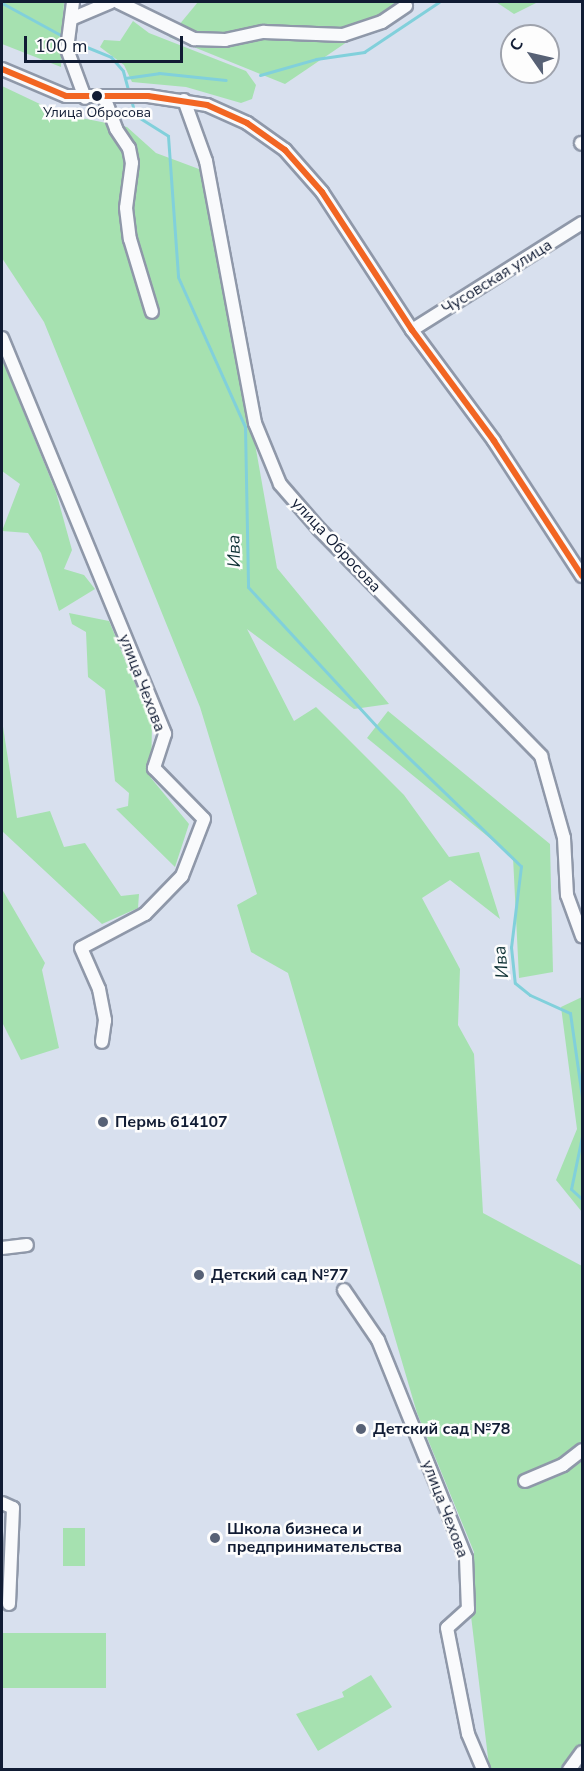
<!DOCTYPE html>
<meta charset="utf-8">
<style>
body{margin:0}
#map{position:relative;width:584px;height:1771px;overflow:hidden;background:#d8e0ee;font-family:"Nunito Sans",sans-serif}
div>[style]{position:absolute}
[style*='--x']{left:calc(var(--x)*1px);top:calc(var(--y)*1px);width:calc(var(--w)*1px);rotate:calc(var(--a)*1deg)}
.green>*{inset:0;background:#a6e1b0;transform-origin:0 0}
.stream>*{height:3px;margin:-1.5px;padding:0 1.5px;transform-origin:1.5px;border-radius:1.5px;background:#81d0db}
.roads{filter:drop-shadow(2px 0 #8f98a9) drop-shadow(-2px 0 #8f98a9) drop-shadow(0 2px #8f98a9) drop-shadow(0 -2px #8f98a9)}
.minor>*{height:12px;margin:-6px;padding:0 6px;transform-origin:6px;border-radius:6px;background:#f9fafc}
.bus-1>*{height:6px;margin:-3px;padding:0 3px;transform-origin:3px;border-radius:3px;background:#f26522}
.dots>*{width:16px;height:16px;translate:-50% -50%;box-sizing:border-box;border:3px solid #fdfdfd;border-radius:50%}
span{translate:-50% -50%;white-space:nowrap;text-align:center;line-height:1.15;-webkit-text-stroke:5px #fdfdfd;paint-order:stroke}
.bus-label{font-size:14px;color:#111c34}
.street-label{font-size:16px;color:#111c34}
.poi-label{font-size:16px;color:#111c34;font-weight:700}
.left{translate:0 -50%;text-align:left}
.water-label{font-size:18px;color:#0e3134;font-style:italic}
.frame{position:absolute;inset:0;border:3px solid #111c34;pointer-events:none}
.north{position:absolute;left:500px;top:24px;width:60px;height:60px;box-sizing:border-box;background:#fdfdfd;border:2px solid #9fa3ad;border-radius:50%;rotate:304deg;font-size:16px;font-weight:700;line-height:24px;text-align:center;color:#111c34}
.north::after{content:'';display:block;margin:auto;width:21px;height:27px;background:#576175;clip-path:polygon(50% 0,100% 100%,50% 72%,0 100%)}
.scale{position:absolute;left:24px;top:36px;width:159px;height:27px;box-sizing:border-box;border:3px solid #111c34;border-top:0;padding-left:8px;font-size:18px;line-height:21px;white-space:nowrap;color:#111c34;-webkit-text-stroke:4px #fdfdfd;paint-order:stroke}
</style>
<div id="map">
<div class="green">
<div style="clip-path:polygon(2px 2px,64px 2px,61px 67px,2px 44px)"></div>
<div style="clip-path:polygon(198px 2px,406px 2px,285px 84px,169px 37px)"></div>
<div style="clip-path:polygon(496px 2px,538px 2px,514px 14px)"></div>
<div style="clip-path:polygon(133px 21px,149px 33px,246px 71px,256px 85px,252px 99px,241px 103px,186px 87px,132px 82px,124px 65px,100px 47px,104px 40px,120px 41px)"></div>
<div style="clip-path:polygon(2px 86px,61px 114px,127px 127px,156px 153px,207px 172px,277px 568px,389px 704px,354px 709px,247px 629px,294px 721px,316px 707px,404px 795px,449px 857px,479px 852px,500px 919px,450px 880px,422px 898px,460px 969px,458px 1025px,474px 1054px,483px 1213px,582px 1266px,582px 1769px,493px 1770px,489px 1766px,471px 1616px,474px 1552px,417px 1413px,288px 973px,251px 952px,237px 905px,257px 894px,200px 707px,44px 322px,2px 258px)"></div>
<div style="clip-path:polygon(2px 359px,56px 492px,72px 550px,64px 569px,84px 575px,95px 589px,59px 611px,41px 553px,28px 533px,2px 531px,20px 484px,2px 471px)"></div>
<div style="clip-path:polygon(69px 613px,109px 621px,152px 724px,151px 778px,189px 824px,175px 867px,116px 809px,128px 806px,129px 793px,115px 781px,105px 690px,88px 677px,86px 632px,72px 624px)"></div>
<div style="clip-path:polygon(388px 711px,550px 844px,553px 972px,519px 978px,513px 857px,367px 738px)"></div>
<div style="clip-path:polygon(2px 720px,17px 818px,50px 811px,64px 847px,85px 843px,121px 896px,139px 894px,138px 908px,102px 924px,2px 831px)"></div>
<div style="clip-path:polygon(2px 889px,45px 963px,42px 970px,59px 1048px,21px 1060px,2px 1022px)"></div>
<div style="clip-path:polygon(582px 997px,582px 1212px,556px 1180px,577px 1129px,561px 1007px)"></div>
<div style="left:63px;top:1528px;width:22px;height:38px"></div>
<div style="left:106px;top:1633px;width:55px;height:104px;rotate:90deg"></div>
<div style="clip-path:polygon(371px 1675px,392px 1707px,318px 1751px,296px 1714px,344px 1697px,342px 1692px)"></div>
</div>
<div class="stream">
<div style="--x:2;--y:3;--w:73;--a:28.7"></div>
<div style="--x:72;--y:41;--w:42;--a:22.3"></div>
<div style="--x:111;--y:57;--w:18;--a:49"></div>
<div style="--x:123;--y:71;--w:23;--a:75"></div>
<div style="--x:260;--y:75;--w:58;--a:-15.9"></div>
<div style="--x:316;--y:59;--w:49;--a:-8.3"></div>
<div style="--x:364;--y:52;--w:90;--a:-33.7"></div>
<div style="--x:125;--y:78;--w:34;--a:-8"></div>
<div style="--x:159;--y:73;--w:67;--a:6"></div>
<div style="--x:131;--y:99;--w:16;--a:76"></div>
<div style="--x:135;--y:115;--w:39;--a:32"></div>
<div style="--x:168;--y:136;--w:141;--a:85.9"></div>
<div style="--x:178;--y:277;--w:164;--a:65.9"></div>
<div style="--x:245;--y:427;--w:160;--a:88.9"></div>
<div style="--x:248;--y:587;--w:196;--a:47.3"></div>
<div style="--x:381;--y:731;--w:194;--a:44"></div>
<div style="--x:521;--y:866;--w:82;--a:97"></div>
<div style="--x:511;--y:947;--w:36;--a:84"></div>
<div style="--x:515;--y:983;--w:19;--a:39"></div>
<div style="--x:530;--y:995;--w:44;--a:24.2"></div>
<div style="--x:570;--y:1013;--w:85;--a:81.9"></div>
<div style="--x:582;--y:1136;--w:54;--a:101.7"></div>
<div style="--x:571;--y:1189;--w:15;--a:42"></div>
</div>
<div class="roads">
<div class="minor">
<div style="--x:73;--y:2;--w:47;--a:97.3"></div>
<div style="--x:67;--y:49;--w:52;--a:69.8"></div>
<div style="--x:118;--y:2;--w:85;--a:26"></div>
<div style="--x:194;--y:39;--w:31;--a:2"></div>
<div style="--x:225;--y:40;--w:40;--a:-12"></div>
<div style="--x:264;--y:32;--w:79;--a:2.2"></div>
<div style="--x:343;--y:35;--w:41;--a:-18.4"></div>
<div style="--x:382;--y:22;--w:29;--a:-34"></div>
<div style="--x:71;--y:19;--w:43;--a:-23"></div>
<div style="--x:2;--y:69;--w:69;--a:22.9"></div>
<div style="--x:66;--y:96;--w:82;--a:0"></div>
<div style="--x:148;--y:96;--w:60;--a:8.7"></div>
<div style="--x:207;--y:105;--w:44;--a:24.2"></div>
<div style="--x:247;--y:123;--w:47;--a:35.4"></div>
<div style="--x:285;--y:150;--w:56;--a:48.6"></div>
<div style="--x:322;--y:192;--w:165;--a:56.9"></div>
<div style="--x:412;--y:330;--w:138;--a:53.5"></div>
<div style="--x:494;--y:441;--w:161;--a:56.9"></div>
<div style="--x:104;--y:97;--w:34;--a:69"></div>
<div style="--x:116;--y:129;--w:23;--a:56"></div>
<div style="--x:129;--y:148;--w:15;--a:79"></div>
<div style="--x:132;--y:163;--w:45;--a:97.6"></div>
<div style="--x:126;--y:208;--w:31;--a:83"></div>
<div style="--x:130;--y:239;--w:76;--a:73.2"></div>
<div style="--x:184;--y:100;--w:65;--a:70.2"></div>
<div style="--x:206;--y:161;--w:267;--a:79.4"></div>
<div style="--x:255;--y:423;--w:66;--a:67.7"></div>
<div style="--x:280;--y:484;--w:60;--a:49.1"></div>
<div style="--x:319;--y:529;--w:318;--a:45.6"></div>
<div style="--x:541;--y:756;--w:85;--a:74.3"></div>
<div style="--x:564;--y:838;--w:57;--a:87"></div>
<div style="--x:567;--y:895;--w:44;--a:69.9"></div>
<div style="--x:581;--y:143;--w:1;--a:45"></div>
<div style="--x:412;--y:330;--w:201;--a:-32.2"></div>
<div style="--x:2;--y:338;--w:428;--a:67.6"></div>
<div style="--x:165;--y:734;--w:36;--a:108"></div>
<div style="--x:154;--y:768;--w:71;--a:45.6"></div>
<div style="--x:204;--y:819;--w:61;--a:111.1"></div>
<div style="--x:182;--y:876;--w:53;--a:134.2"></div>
<div style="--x:145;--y:914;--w:72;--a:152"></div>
<div style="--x:81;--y:948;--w:45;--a:66.3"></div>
<div style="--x:99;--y:989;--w:32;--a:79"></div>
<div style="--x:105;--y:1020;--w:22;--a:98"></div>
<div style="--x:2;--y:1248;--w:25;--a:-7"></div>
<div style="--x:344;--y:1290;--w:60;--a:55.8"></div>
<div style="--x:378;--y:1340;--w:235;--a:68"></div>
<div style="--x:466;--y:1558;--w:51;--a:87.8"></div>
<div style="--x:468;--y:1609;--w:28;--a:138"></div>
<div style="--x:447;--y:1628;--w:108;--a:78.8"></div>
<div style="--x:468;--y:1734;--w:39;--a:67"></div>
<div style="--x:525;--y:1481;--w:41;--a:-22.8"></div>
<div style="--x:563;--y:1465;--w:24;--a:-38"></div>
<div style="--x:2;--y:1503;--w:12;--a:24"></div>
<div style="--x:13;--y:1508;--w:96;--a:92.4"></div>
<div style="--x:569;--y:1770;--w:22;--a:-54"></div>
</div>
</div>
<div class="bus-1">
<div style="--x:2;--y:69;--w:69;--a:22.9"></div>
<div style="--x:66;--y:96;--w:82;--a:0"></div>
<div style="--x:148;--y:96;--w:60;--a:8.7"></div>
<div style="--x:207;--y:105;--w:44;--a:24.2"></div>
<div style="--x:247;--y:123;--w:47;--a:35.4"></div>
<div style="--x:285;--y:150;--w:56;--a:48.6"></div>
<div style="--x:322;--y:192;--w:165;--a:56.9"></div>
<div style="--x:412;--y:330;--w:138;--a:53.5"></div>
<div style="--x:494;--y:441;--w:161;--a:56.9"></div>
</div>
<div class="dots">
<div style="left:97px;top:96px;background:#111c34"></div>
<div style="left:103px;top:1122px;background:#576175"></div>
<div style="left:199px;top:1275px;background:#576175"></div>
<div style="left:361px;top:1429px;background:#576175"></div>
<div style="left:215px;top:1538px;background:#576175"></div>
</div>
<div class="bus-label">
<span style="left:97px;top:113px">Улица Обросова</span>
</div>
<div class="street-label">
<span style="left:497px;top:277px;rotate:-32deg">Чусовская улица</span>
<span style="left:336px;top:545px;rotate:47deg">улица Обросова</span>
<span style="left:142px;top:683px;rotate:69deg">улица Чехова</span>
<span style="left:445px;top:1509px;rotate:69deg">улица Чехова</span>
</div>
<div class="poi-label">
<span class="left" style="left:115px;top:1122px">Пермь 614107</span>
<span class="left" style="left:211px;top:1275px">Детский сад №77</span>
<span class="left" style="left:373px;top:1429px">Детский сад №78</span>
<span class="left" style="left:227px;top:1538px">Школа бизнеса и<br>предпринимательства</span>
</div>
<div class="water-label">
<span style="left:234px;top:551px;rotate:-91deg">Ива</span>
<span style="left:501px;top:962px;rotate:-96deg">Ива</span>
</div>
<div class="frame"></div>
<div class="north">С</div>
<div class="scale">100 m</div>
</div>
